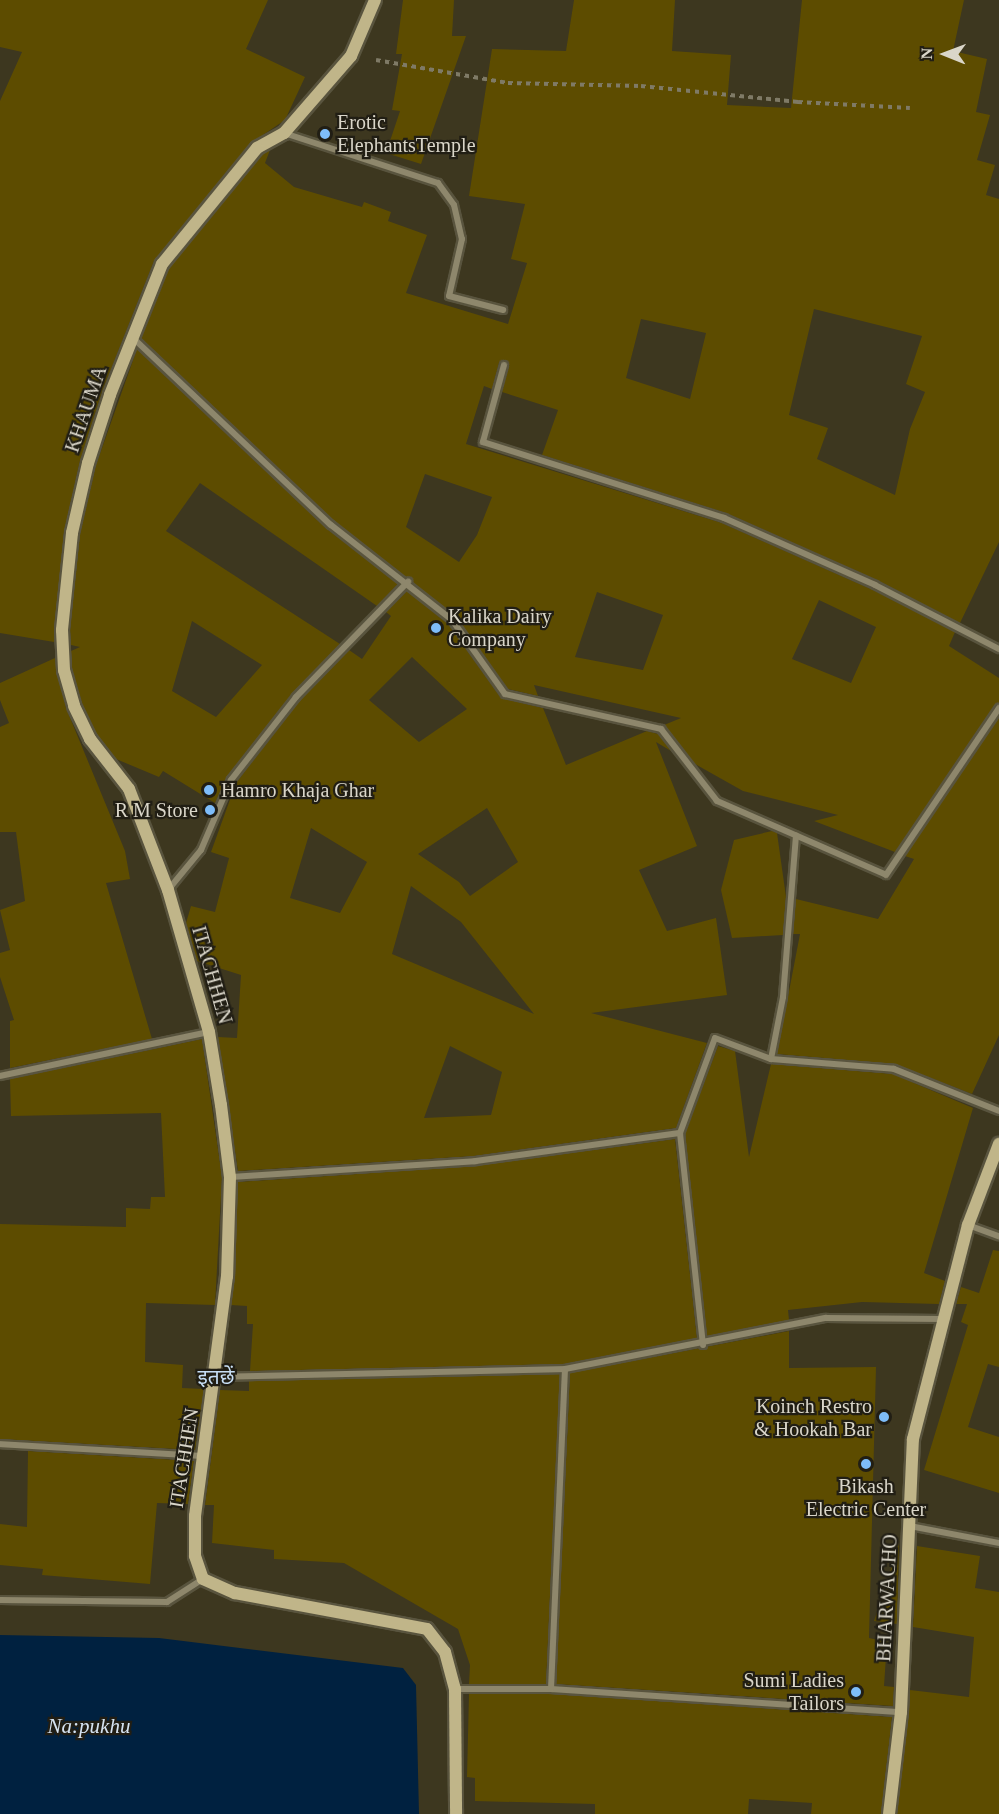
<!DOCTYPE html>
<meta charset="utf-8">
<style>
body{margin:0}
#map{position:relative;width:999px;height:1814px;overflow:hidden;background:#3d371f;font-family:"Times New Roman","Noto Sans Devanagari",serif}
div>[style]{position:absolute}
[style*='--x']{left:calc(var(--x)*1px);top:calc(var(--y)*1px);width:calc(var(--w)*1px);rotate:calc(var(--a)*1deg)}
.water>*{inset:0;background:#002140}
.building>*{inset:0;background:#5d4c00}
.path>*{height:4px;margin-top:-2px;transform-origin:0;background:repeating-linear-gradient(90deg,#7f7a66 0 4.5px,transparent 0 9px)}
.roads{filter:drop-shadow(2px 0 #59543e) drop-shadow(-2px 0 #59543e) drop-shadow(0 2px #59543e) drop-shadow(0 -2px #59543e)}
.street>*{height:6px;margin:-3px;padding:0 3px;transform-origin:3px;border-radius:3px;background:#8e876c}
.secondary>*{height:12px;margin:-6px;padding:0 6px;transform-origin:6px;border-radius:6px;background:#c0b589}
.dots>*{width:16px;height:16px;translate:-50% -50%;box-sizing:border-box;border:3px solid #211e14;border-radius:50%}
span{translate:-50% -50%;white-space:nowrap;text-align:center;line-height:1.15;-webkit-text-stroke:4.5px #211e14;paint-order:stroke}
.poi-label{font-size:20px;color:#dad6c9}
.left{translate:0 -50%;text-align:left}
.right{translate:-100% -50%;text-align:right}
.street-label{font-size:20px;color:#dad6c9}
.neighbourhood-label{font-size:21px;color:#c8dff5}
.water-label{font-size:21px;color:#d5e3f1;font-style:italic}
.north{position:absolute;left:915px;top:24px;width:60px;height:60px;-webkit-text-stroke:4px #211e14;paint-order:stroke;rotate:271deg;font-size:16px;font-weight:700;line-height:24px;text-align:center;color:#dad6c9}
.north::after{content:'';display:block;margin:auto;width:21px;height:27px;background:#dad6c9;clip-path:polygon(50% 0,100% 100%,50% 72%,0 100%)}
</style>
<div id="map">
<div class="water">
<div style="clip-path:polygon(0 1635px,159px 1638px,403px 1668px,416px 1685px,419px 1814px,0 1814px)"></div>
</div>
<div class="building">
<div style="clip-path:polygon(0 0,268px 0,246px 49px,305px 77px,285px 120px,251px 143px,154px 261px,102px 392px,80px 461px,64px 532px,54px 642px,0 633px,0 101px,22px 52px,0 47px)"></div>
<div style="clip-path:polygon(403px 0,454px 0,452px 36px,466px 36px,421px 164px,386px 153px,400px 111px,392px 110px,402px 54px,396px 54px)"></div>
<div style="clip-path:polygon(evenodd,574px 0,675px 0,672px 51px,731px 55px,727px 105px,791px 108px,802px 0,964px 0,953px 51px,987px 59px,976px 112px,990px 115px,977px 160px,995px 165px,986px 195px,999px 199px,999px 542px,960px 623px,877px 580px,726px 513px,542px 455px,558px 410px,502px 392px,509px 366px,506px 360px,499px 363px,492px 389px,484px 386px,466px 444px,722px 523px,873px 590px,955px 632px,949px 646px,999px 678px,999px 703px,895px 852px,814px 821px,838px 815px,743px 791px,695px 764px,664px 725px,681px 718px,534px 685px,538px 696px,508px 689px,455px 616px,334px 521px,141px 339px,169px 268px,262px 154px,270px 150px,265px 163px,294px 187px,362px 207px,364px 202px,391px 212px,388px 221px,427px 235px,406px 293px,508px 324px,527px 263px,511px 259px,525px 204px,469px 196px,492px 49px,566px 51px,574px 0,814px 309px,922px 336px,906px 384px,925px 392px,910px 429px,895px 495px,817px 459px,828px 428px,789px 415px,814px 309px,574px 0,641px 319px,706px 333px,690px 399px,626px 378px,641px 319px,574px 0,425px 474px,492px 497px,477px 535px,459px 562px,406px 527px,425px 474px,574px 0,597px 592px,663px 615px,643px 670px,575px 657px,597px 592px,574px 0,819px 600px,876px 627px,851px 683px,792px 659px,819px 600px)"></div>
<div style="clip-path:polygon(evenodd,137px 349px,327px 529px,398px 584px,377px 606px,200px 483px,166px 531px,340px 644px,292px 694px,227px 777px,215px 803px,163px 771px,159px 777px,116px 759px,97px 735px,82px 703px,72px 669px,71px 651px,80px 647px,71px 645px,70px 630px,80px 534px,96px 465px,137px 349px,192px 621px,262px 665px,216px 717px,172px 691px,192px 621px)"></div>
<div style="clip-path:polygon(evenodd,407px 591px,448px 624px,501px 698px,543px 708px,566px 765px,647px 731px,658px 734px,671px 751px,656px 742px,697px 846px,639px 870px,667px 931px,716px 918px,727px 995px,591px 1013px,707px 1043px,676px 1128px,474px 1156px,238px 1171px,218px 1037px,237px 1038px,241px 975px,197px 961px,186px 923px,191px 906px,215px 912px,229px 858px,211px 852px,236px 783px,300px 700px,349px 650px,362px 659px,391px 616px,386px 612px,407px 591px,412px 657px,467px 709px,419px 742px,369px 700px,412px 657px,407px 591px,487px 808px,518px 862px,470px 896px,459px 882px,418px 854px,487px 808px,407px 591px,311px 828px,367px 862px,340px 913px,290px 898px,311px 828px,407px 591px,411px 886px,461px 922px,534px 1014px,392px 954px,411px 886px,407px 591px,450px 1046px,502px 1072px,491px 1115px,424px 1118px,450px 1046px)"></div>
<div style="clip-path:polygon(55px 658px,66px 708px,125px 851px,130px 879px,106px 883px,152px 1039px,10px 1068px,10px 1021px,14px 1020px,0 977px,0 953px,10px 950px,0 910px,25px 901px,16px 832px,0 832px,0 727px,9px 723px,0 700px,0 683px)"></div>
<div style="clip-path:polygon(999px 717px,999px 1035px,972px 1094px,895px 1064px,777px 1054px,800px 934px,793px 934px,796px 899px,878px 919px,914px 859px,905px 856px)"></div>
<div style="clip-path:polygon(772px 831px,777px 833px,786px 897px,783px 935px,732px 938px,721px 890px,734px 840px)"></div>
<div style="clip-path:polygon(202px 1039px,222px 1177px,215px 1305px,146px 1303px,145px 1362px,183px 1365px,182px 1388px,204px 1389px,195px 1450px,0 1439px,0 1224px,126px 1227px,126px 1208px,150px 1209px,151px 1197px,165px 1197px,161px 1113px,11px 1116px,10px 1079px)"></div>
<div style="clip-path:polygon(718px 1046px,735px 1051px,749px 1157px,771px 1064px,893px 1074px,973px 1108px,924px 1273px,945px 1281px,939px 1304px,862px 1302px,788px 1310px,789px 1320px,707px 1336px,685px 1134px)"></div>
<div style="clip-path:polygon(675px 1139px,697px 1338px,564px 1364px,250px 1371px,253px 1324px,247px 1324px,247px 1306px,231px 1305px,238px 1182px,475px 1166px)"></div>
<div style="clip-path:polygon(993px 1250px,999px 1251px,999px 1367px,988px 1364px,968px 1427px,999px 1437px,999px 1493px,924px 1470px,968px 1325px,961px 1322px,967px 1304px,956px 1304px,961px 1287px,979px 1293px)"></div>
<div style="clip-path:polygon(789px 1331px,789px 1368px,876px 1367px,869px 1638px,887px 1642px,884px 1686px,894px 1687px,893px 1706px,556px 1684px,570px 1373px)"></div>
<div style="clip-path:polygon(560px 1374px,546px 1684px,469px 1684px,470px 1665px,458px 1629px,344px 1563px,274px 1559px,274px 1550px,212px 1543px,214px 1505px,205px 1505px,220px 1390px,249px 1391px,249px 1381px)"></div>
<div style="clip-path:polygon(28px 1451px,194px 1461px,188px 1504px,157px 1503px,150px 1584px,42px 1575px,43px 1569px,0 1565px,0 1524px,27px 1527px)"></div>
<div style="clip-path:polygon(899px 1544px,897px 1624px,874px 1621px)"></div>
<div style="clip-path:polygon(917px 1546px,980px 1556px,975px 1588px,999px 1592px,999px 1814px,897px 1814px,910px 1690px,969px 1697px,974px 1637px,913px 1627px)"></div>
<div style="clip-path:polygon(469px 1694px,551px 1694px,892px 1717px,881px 1814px,811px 1814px,812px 1803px,749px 1799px,748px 1814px,595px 1814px,595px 1804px,475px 1801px,475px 1778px,467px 1777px)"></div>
</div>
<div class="path">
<div style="--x:376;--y:60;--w:134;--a:9.9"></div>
<div style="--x:508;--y:83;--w:133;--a:1.3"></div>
<div style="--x:641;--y:86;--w:158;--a:5.8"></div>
<div style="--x:798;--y:102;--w:112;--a:3.1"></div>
</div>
<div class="roads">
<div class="street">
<div style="--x:284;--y:133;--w:162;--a:18"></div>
<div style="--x:438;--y:183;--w:27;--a:54"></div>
<div style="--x:454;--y:205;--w:35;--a:77"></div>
<div style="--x:462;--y:239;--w:58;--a:102.8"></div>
<div style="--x:449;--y:296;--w:56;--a:14.5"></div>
<div style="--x:133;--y:338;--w:272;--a:43.4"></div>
<div style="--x:331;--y:525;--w:154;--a:38.1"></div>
<div style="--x:452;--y:620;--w:91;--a:54.4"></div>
<div style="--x:505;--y:694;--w:160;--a:12.6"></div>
<div style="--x:661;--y:729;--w:91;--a:52.1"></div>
<div style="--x:717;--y:801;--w:184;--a:23.6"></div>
<div style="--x:886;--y:875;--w:202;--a:-55.9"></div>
<div style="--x:504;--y:365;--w:80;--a:105.3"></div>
<div style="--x:483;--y:442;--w:253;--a:17.5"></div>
<div style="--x:724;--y:518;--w:165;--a:23.9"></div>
<div style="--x:875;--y:585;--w:140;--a:27.3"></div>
<div style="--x:168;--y:890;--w:52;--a:-50.5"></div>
<div style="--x:201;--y:850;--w:76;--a:-66.8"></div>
<div style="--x:231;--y:780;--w:105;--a:-51.9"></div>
<div style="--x:296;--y:697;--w:161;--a:-45.8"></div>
<div style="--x:771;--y:1059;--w:63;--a:-79"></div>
<div style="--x:783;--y:997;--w:162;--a:-85.4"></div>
<div style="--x:0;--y:1076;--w:214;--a:-11.9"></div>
<div style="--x:230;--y:1177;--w:246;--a:-3.7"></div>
<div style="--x:475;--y:1161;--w:207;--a:-7.8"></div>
<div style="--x:968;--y:1225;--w:33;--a:20"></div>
<div style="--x:703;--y:1345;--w:213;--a:-96.2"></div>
<div style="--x:680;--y:1133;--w:101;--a:-69.8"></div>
<div style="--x:715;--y:1038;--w:60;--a:20.6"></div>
<div style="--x:771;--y:1059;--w:123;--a:4.6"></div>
<div style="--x:894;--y:1069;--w:113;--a:21.8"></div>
<div style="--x:216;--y:1377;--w:349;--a:-1.3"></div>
<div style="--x:565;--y:1369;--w:266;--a:-11.1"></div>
<div style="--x:826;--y:1318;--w:116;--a:0.5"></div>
<div style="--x:0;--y:1444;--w:204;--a:3.4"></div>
<div style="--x:910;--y:1526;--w:91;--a:10.8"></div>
<div style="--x:0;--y:1600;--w:167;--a:0.7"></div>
<div style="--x:167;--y:1602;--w:43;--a:-32.6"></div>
<div style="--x:455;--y:1689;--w:96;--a:0"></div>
<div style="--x:551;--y:1689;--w:351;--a:3.8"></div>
<div style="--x:551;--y:1689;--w:320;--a:-87.5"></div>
</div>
<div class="secondary">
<div style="--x:375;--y:0;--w:61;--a:113.2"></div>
<div style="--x:351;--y:56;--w:102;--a:131"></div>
<div style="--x:284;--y:133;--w:31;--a:151"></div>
<div style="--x:257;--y:148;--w:150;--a:129.3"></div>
<div style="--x:162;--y:264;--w:141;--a:111.7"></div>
<div style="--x:110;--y:395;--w:71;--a:107.9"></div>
<div style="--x:88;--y:463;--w:72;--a:102.9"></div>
<div style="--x:72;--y:533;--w:98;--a:95.9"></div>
<div style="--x:62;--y:630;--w:40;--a:87.1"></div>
<div style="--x:64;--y:670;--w:37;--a:74"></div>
<div style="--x:74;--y:706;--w:37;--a:64"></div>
<div style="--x:90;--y:739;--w:63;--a:52"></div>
<div style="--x:129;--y:789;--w:108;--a:68.9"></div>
<div style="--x:168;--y:890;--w:148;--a:73.9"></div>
<div style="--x:209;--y:1032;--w:74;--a:80.7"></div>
<div style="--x:221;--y:1105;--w:73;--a:82.9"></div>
<div style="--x:230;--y:1177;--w:99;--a:91.7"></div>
<div style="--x:227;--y:1276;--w:242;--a:97.6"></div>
<div style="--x:195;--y:1516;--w:40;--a:90"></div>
<div style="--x:195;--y:1556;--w:24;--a:71"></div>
<div style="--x:203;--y:1579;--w:35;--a:24"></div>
<div style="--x:235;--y:1593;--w:195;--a:10.6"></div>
<div style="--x:427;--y:1629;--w:29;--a:52"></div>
<div style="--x:445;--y:1652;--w:38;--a:75"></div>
<div style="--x:455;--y:1689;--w:125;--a:89.5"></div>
<div style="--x:889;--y:1814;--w:103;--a:-83.3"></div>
<div style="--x:901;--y:1712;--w:273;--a:-87.5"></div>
<div style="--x:913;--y:1439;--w:221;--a:-75.6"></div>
<div style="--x:968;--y:1225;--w:87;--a:-69.1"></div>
</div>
</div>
<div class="dots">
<div style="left:325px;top:134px;background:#7ebdf9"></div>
<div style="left:436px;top:628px;background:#7ebdf9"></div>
<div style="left:209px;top:790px;background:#7ebdf9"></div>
<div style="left:210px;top:810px;background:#7ebdf9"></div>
<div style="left:884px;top:1417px;background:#7ebdf9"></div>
<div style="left:866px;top:1464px;background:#7ebdf9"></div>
<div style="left:856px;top:1692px;background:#7ebdf9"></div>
</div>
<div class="poi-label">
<span class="left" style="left:337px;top:134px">Erotic<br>ElephantsTemple</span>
<span class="left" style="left:448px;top:628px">Kalika Dairy<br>Company</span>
<span class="left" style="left:221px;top:790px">Hamro Khaja Ghar</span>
<span class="right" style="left:198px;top:810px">R M Store</span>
<span class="right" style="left:872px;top:1418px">Koinch Restro<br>&amp; Hookah Bar</span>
<span style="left:866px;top:1498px">Bikash<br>Electric Center</span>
<span class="right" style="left:844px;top:1692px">Sumi Ladies<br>Tailors</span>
</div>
<div class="street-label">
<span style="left:86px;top:409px;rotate:-71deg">KHAUMA</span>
<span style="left:212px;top:975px;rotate:74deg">ITACHHEN</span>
<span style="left:184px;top:1458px;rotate:-81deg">ITACHHEN</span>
<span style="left:887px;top:1598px;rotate:-87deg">BHARWACHO</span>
</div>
<div class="neighbourhood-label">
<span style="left:216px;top:1377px">इतछें</span>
</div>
<div class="water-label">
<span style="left:89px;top:1726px">Na:pukhu</span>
</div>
<div class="north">N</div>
</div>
